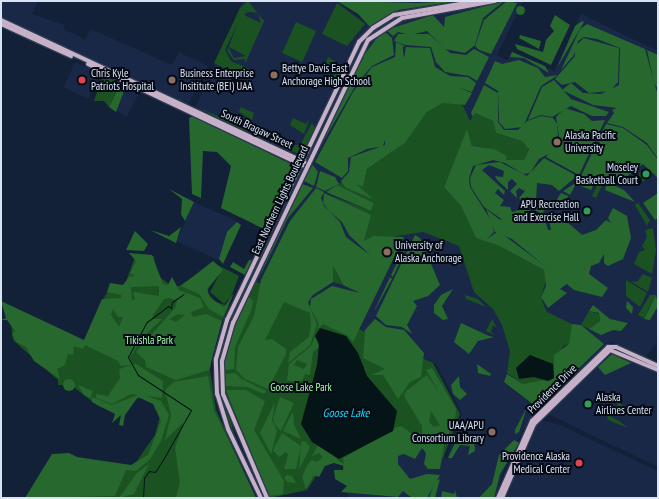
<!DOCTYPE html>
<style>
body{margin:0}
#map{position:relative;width:659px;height:499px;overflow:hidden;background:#122038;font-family:"PT Sans Narrow",sans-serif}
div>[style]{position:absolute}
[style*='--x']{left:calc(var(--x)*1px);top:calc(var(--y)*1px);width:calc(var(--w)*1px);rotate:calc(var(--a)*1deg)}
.built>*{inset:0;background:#182846;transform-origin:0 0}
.green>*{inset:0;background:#1b5222;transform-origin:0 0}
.forest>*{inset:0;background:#27682e}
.round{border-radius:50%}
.water>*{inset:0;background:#051417}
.stream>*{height:1px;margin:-0.5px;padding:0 0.5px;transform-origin:0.5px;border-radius:0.5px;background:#051417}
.roads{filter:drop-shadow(1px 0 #2e3b52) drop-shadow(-1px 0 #2e3b52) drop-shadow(0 1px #2e3b52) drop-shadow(0 -1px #2e3b52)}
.major>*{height:4px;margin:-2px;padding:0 2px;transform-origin:2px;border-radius:2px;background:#c7b1c9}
.dots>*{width:11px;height:11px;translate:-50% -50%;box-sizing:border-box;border:2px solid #050a14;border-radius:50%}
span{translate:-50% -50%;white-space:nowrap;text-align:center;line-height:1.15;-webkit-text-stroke:4px #050a14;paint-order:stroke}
.poi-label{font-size:11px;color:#d9e3f3}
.left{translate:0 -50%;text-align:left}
.right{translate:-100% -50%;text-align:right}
.street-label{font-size:11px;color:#d9e3f3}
.park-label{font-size:11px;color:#a5fdaa}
.water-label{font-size:12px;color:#11daf8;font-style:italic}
.frame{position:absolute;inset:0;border:2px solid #d9e3f3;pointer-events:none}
</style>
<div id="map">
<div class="built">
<div style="clip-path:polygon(1px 1px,38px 1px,32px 14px,64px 25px,65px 30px,85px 39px,91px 29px,172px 65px,179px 52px,208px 66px,188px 105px,1px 18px)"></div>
<div style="clip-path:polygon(243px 1px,337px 1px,367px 23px,378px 1px,523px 1px,497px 55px,507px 60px,512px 51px,554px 71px,581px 14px,658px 51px,658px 341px,645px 358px,612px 342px,608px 345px,613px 351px,658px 372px,658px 467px,540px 410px,523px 430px,503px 473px,496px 498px,349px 498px,344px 470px,392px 461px,414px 444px,447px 459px,462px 413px,436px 364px,254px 281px,360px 54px,373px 37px,365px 32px,353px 45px,301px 157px,195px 108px)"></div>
<div style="left:75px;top:62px;width:27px;height:28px;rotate:24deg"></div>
<div style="left:126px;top:86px;width:15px;height:27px;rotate:28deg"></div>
<div style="left:194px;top:202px;width:47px;height:43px;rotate:24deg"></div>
<div style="clip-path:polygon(541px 420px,560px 425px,658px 471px,658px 498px,504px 498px,534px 428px)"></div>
</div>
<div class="green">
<div style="clip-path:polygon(evenodd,248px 1px,264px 21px,245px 64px,245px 59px,234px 60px,227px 51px,238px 23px,225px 50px,231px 61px,252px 70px,250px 78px,245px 79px,214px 63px,240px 8px,248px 1px,248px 12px,258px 13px,261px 23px,244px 15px,248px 12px,248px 1px,229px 48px,229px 47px,246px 56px,234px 58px,229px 48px)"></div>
<div style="clip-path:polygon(337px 3px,365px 24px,347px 46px,322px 34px)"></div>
<div style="left:296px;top:22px;width:22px;height:34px;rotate:24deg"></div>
<div style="clip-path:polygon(328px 57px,343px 67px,337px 82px,333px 78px,335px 69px,326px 63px)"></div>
<div style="clip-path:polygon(103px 75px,120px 83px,109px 107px,104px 101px,94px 101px)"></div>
<div style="clip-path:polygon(456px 102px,463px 106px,470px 121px,475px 113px,493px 121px,496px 133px,522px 141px,529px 148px,524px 160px,506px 160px,494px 149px,472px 146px,467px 130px,444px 187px,461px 206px,476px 238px,499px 246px,544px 270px,547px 277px,541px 297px,544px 306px,547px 312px,572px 324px,572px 336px,569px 344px,563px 346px,554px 378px,548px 381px,523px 384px,507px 373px,510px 351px,502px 325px,493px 309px,474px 292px,459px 246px,423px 232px,364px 241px,370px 215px,329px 195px,371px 211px,374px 203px,337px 185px,344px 181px,346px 188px,367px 196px,355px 183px,363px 187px,367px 169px,405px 143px,427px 112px,443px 103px)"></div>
<div style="clip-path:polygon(241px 107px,254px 113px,252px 120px,239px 112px)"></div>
<div style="clip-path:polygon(199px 108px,237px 124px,241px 120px,252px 123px,247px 133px)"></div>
<div style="clip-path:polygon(293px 118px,306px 124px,310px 118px,304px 134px,290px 125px)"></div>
<div style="clip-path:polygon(312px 123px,315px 128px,302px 155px,286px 149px,287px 145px,300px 145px)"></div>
<div style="left:646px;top:169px;width:9px;height:10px;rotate:58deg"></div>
<div style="clip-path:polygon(600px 179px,605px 180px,596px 198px,592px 196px)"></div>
<div style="clip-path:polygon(638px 203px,650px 220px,647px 226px,635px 205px)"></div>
<div style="clip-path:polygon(653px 228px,656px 250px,652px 274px,634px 264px,639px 252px,645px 250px,642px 246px,647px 237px,645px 230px)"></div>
<div style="clip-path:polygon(269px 236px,270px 239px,252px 279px,249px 278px)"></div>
<div style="clip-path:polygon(154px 256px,155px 274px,172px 286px,179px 286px,214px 263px,239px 276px,231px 297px,224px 304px,210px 292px,220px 273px,208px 289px,208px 293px,216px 302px,229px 306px,214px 340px,210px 370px,216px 410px,256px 498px,27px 498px,132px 468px,155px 435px,160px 416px,154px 402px,140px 397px,115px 413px,98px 406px,71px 385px,58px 385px,58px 380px,13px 340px,10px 316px,1px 304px,83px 343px,107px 292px,124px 287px,135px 257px)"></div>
<div style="clip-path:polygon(333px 266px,341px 282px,343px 285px,333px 282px)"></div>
<div style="clip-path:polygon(643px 274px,652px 278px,648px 292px,630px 281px,637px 282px)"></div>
<div style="clip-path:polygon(249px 280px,251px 281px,230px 320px,231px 317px)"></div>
<div style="clip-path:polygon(626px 280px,647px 293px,640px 307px,626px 296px)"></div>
<div style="clip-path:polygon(254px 281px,433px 363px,460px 414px,443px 458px,414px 444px,392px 461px,344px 470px,341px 461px,327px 459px,307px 490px,270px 498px,230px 415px,223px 385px,224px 352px)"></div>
<div style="clip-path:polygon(465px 295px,478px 299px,486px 307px,466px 299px)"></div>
<div style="clip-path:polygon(650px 295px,656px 295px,644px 318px,638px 315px)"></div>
<div style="clip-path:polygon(589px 311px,599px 314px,600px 321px,589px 329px,581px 325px)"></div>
<div style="clip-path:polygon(492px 319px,497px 328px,493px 325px,491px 332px,496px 336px,486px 331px)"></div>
<div style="clip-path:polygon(227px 327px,220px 380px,235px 437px,219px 399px,217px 361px)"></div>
<div style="clip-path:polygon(618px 401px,626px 409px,626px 414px,617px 406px)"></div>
<div style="clip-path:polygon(608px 415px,619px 421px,628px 428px,613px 422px,607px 419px)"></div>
</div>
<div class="forest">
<div style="clip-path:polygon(337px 1px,418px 3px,458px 1px,398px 10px,370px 27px,358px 14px)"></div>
<div style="clip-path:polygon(504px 1px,483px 18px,475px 45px,465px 53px,445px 49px,427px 31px,410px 35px,398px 32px,393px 36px,386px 30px,433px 15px,444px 27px,445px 17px)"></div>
<div style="clip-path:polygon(507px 1px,517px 3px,491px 54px,479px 50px,475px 46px,484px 20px)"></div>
<div class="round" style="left:515.5px;top:5.5px;width:9px;height:9px"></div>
<div style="clip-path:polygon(555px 15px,570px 25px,551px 65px,517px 49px,515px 44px,543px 52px,546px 40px,554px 31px,550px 26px)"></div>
<div style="clip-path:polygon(582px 21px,584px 22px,557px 68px,575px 26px)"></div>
<div style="clip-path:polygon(587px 24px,645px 49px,658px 96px,658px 159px,647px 143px,623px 127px,607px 123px,614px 113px,612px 110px,617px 108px,593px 105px,562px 90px,571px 83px,583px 93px,601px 94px,619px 85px,620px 48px,597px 39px,584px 37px,578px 41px,574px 55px,561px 70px,580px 29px)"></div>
<div style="clip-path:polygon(383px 30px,392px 38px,394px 55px,372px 66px,357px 83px,323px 142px,354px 68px,358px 69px,355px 67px)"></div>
<div style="clip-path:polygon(398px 34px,429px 34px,450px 53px,466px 55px,474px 49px,489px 57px,477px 81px,469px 76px,445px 72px,436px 62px,431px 47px,405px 45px,394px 41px)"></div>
<div style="clip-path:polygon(520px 35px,541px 41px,539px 49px,519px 38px)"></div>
<div style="clip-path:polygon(584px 38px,619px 48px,618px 82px,610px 91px,589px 93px,575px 82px,562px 85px,555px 79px,575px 56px,575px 46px)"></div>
<div style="clip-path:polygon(396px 42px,405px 46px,403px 47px,403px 51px,404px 58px,406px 47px,430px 48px,435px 67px,450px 76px,468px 77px,476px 83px,472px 92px,458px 87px,472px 93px,465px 105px,443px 103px,427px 112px,405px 143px,367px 169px,363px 187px,356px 184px,373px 199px,346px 188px,341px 181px,349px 172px,351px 157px,385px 145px,385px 140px,383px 146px,367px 149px,372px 129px,367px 149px,348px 158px,348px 171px,342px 178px,315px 162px,353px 92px,372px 67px,395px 57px)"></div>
<div style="clip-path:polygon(647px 50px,658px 55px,658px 89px,654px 83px)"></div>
<div style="clip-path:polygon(512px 52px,545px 66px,549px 73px,524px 58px,510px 57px)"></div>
<div style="clip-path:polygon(519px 60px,538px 68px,545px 77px,558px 75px,541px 86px,523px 127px,505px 129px,499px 122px,498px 91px,485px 83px,495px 61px,502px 64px)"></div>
<div style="clip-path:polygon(554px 80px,571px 99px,609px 112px,606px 116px,592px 116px,571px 106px,552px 117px,541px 115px,528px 120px,542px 87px)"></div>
<div style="clip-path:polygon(120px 84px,126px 86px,116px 112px,109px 107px)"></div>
<div style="clip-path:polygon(484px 85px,498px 93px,498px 122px,504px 130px,518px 130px,527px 121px,541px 116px,553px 118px,557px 124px,558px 135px,550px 153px,539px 159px,530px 173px,523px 174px,505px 163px,493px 160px,473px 166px,469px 178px,470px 187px,492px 222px,494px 232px,487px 239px,497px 232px,505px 236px,568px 283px,560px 289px,567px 293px,548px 308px,541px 297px,546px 286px,544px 270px,499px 246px,476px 238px,461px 206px,444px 187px,467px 129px,472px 146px,494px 149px,507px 156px,506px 160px,524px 160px,529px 149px,522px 141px,496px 133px,493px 121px,475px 113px,473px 117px,471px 113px)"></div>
<div style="clip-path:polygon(565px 108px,584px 114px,592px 121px,605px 120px,579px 175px,546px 157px,559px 137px,556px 117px)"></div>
<div style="clip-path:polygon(193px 116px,295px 166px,266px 230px,221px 208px,231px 166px,217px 152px,203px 151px,201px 198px,192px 194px,189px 118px)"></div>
<div style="clip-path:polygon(606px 124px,623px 128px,647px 145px,658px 160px,658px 178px,643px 164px,621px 181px,600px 175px,580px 178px)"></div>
<div style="clip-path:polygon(544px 158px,577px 176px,559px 191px,552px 185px,537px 183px,536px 203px,551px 200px,542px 214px,525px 204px,533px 198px,526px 197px,523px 202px,519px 198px,525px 191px,519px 188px,516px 191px,517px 198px,510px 191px,517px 184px,512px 179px,508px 182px,508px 190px,497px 180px,495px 176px,503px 177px,504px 171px,489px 165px,482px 170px,505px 191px,504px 195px,498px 189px,495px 193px,504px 200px,500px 206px,510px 207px,512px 212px,526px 208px,546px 223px,548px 230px,551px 230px,549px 219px,558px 214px,582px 235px,596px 230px,606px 220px,611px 223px,608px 218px,613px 208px,627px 216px,631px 238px,623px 259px,608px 266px,604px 263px,604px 254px,599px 263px,591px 266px,589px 274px,608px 288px,602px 297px,574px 290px,512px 239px,495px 232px,486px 209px,499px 219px,503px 220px,484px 207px,471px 187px,470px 178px,476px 165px,500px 162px,527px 176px)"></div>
<div style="clip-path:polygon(313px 165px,318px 172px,314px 186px,302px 180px)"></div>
<div style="clip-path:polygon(320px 171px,335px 177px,339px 184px,325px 191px,316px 187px)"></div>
<div style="clip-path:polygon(596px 180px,591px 190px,576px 184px,570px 195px,563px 191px,577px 182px)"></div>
<div style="clip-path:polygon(607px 182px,624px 190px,635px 202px,605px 190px)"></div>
<div style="clip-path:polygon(300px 183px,313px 188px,288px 218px,258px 280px,287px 211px,293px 206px,291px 202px)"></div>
<div style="clip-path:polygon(337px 185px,374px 203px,371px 211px,326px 192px)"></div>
<div style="clip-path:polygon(316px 188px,324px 192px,321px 198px,324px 206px,340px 222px,346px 237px,370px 255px,349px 235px,342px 222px,329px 211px,323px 203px,324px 193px,371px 215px,364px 241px,373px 236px,404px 237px,353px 342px,348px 336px,323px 324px,317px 330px,319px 324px,310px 307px,311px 299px,332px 286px,360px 293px,343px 285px,333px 266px,333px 282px,313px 295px,308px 302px,317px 325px,310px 345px,288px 363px,290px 352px,309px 337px,311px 325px,310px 313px,284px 302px,265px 340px,272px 339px,286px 349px,286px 354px,268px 389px,245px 379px,236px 370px,238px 347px,254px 316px,261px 280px,290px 221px)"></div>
<div style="clip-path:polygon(169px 189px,194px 202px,185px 221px,181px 214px,182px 199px)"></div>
<div style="clip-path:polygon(561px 193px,568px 196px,567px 204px,550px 211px)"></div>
<div style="clip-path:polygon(658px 193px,658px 218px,655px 220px,643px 203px)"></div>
<div style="clip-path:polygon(237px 222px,241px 225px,223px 264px,219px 259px,227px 232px)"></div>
<div style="clip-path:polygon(181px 227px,176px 243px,150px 230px,169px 236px)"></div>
<div style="clip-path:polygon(135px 231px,148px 244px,144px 251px,126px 250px)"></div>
<div style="clip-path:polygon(415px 235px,420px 238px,440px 285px,428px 296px,413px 301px,417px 306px,407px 325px,412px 334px,402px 327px,386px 325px,376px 316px)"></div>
<div style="clip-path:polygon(406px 244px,407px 246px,393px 277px,391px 275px)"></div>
<div style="clip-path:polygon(evenodd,129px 253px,152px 255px,163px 284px,168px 285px,172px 277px,179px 290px,200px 298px,204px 307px,191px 312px,193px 317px,206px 314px,222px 321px,209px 370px,176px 380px,146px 367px,145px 360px,136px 352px,175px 308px,177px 301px,169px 298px,164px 299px,153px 315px,152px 319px,162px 319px,145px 335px,130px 357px,133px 365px,121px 366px,118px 361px,85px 345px,83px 349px,74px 346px,73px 355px,68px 354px,65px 365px,57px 369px,60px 379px,34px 361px,26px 347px,16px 342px,12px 334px,15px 331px,7px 320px,1px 320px,6px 318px,1px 301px,84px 340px,102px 299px,121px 298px,121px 295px,107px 292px,110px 283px,123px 285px,129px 277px,135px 276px,130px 273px,136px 261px,129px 253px,159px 286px,159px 296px,133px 292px,135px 299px,132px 300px,131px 287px,159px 286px,129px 253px,113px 309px,118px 317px,123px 317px,119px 327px,111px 315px,113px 309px,129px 253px,178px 314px,185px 315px,176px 322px,169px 319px,178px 314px)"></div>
<div style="clip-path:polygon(249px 260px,252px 260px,245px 275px,230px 267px,233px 262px,244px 269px)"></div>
<div style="clip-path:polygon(213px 261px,223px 270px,207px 289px,210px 298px,224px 307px,234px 293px,223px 317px,209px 309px,199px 294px,181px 286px)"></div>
<div style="clip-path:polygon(390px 277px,392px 279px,375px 310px,375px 309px)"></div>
<div style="clip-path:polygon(453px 289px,442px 306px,448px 319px,443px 320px,434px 313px,434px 305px,441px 295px)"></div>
<div style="clip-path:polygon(247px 295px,253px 301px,252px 308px,235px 347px,234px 369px,225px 370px,223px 362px,228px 336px)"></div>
<div style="clip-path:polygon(656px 295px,658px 306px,650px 320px,644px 319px)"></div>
<div style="clip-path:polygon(627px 301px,633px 307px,632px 314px,626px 308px)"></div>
<div style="clip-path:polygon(593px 305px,610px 319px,628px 323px,621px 331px,613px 330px,601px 335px,589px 329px,600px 321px,599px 313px,589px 311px)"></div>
<div style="clip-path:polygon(375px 319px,386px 327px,404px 330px,424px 353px,421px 377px,410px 382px,398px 399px,383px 375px,371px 375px,385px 369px,363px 358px,365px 330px)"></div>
<div style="clip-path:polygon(461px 323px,489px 336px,494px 337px,478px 341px,469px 354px,454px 342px)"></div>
<div style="clip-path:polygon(572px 324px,581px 325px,604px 344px,538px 408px,504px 382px,507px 374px,523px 384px,554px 378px,554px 355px,569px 344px)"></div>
<div style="clip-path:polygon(evenodd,315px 336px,319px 347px,313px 352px,310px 375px,305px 374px,302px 381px,287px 381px,289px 364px,311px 346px,315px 336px,297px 360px,307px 364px,304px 369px,294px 365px,297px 360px)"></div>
<div style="clip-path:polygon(612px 354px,631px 363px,605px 375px,598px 367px)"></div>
<div style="clip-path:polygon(136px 364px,163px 381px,162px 398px,131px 394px,112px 404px,96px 398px,96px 394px,108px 396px,120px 378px,119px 369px)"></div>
<div style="clip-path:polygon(477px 364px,491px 374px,490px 376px,478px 373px)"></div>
<div style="clip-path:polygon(432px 368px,456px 409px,455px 420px,426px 370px)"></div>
<div style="clip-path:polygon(235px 373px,242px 379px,266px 391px,264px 394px,248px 387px,225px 386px,224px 374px)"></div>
<div style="clip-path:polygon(evenodd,427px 375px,453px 413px,454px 423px,444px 445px,440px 469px,428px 469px,424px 464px,426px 453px,422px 448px,415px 459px,404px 454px,398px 456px,398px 464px,410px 479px,427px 474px,440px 475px,427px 498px,412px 498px,403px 491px,398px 497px,341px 492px,347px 486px,335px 479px,334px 470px,343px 470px,344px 466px,334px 463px,325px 466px,319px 477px,314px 475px,306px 489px,302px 477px,307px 466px,311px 460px,317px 462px,323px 457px,319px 453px,312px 456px,318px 445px,344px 464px,343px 458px,397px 427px,401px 426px,414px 435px,422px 433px,422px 426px,404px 396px,406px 391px,427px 375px,431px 411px,440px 425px,434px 427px,429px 422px,431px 411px)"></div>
<div style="clip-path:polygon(208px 376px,214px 410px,256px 498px,176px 498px,180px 482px,175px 448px,184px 422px,165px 440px,171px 415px,165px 390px,174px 382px)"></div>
<div style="clip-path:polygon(459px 376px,460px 387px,467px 394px,460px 400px,453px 394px,451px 385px)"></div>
<div class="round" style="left:63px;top:379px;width:12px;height:12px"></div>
<div style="clip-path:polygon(78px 385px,93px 391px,90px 398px,84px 395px)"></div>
<div style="clip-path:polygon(226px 390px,246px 390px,265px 401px,254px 430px,284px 481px,283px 494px,269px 496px)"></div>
<div style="clip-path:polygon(140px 394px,161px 401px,169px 415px,161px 441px,150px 459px,136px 471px,126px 470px,115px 496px,25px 498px,52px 454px,69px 453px,77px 457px,131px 465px,148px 455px,161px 421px,153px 404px,138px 397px,125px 415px,123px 426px,119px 425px,121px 415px,112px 423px,115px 414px,92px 402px,92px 397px,112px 405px)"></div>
<div style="clip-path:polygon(280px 397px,294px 403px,281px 431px,275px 425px,273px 418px)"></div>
<div style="clip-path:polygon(275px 402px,272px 420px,277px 431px,271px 454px,260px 433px)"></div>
<div style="clip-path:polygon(527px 407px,519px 432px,515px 434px,515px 430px)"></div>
<div style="clip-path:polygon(293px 411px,294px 425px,301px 439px,283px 431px)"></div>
<div style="clip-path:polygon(282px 433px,301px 446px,296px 469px,284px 469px,288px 455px,286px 452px,279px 457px,273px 450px)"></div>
<div style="clip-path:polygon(469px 436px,474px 439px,475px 451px,468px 455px,470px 446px,460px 445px,452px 458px,448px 458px,457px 439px)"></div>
<div style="clip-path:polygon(514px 440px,519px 443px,500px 474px,494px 498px,479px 498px,492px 484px,499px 455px)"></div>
<div style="clip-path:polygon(305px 441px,310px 447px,299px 470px,301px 442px)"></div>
<div style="clip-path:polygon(149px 464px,134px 494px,119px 498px,136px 474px)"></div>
<div style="clip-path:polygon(287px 475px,292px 476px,296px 483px,287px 482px,284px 478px)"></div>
<div style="clip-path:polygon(440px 479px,435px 498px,429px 498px,435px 481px)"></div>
<div style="clip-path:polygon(455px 490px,457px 498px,441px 498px,442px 491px,454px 494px)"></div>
</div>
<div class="water">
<div class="round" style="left:632.5px;top:175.5px;width:9px;height:9px"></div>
<div style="clip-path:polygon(320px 328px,346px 336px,358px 353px,367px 376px,397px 411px,393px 431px,339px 459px,312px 442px,301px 424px,317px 365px,319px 344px,315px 336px)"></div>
<div style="clip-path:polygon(530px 355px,553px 364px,554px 378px,548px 381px,534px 377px,519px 379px,516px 368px)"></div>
</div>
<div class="stream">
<div style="--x:143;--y:498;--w:20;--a:-87"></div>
<div style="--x:144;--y:478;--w:9;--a:-54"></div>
<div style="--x:149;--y:471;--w:6;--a:9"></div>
<div style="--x:155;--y:472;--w:17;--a:-57"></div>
<div style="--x:164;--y:458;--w:55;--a:-60.6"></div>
<div style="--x:191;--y:410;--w:64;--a:-146.6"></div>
<div style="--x:138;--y:375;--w:21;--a:-119"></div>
<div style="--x:128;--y:357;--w:40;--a:-62"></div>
<div style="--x:147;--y:322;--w:26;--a:-37"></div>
<div style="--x:168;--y:306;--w:4;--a:34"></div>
<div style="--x:171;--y:308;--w:6;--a:-81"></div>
<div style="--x:172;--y:302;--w:14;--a:-34"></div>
</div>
<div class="roads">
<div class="major">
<div style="--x:1;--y:20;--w:335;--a:25.1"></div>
<div style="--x:1;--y:24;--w:77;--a:24.6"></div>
<div style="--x:88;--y:64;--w:237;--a:25.3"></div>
<div style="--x:261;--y:498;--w:76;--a:-115.6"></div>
<div style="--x:228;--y:429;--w:37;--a:-107"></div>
<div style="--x:217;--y:394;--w:35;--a:-92"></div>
<div style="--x:216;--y:359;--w:41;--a:-74.2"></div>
<div style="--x:227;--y:320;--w:308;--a:-64.6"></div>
<div style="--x:359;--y:42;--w:20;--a:-45"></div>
<div style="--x:373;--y:28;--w:25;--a:-32"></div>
<div style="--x:394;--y:15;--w:85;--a:-9.5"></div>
<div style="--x:267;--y:498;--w:113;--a:-112.9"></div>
<div style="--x:223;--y:394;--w:33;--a:-92"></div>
<div style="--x:222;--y:361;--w:40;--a:-74"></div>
<div style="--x:233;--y:323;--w:314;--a:-64.5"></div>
<div style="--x:368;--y:40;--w:40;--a:-32.9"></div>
<div style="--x:402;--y:18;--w:95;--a:-10.4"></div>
<div style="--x:498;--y:498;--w:84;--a:-66.2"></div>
<div style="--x:532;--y:421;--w:106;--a:-44.2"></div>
<div style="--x:608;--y:347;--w:8;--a:0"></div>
<div style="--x:616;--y:347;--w:46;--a:24.3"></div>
<div style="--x:502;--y:498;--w:81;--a:-66.6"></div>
<div style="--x:534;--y:424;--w:106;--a:-44.2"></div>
<div style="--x:610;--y:350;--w:52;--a:22.6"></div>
</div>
</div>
<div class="dots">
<div style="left:274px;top:75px;background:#8d6e63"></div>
<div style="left:82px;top:80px;background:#e0444e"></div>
<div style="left:172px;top:80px;background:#8d6e63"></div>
<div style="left:557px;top:142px;background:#8d6e63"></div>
<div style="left:646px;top:174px;background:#2e9e5b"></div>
<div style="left:587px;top:211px;background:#2e9e5b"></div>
<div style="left:387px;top:252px;background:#8d6e63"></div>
<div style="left:588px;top:404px;background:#2e9e5b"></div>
<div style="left:492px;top:432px;background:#8d6e63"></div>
<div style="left:579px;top:463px;background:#e0444e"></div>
</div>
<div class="poi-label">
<span class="left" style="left:282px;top:75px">Bettye Davis East<br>Anchorage High School</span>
<span class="left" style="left:91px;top:80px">Chris Kyle<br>Patriots Hospital</span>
<span class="left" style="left:180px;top:80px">Business Enterprise<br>Insititute (BEI) UAA</span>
<span class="left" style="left:565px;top:142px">Alaska Pacific<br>University</span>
<span class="right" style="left:638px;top:174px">Moseley<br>Basketball Court</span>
<span class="right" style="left:579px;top:211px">APU Recreation<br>and Exercise Hall</span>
<span class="left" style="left:395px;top:252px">University of<br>Alaska Anchorage</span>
<span class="left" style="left:596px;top:404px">Alaska<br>Airlines Center</span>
<span class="right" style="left:484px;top:432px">UAA/APU<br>Consortium Library</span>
<span class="right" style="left:570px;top:463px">Providence Alaska<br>Medical Center</span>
</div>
<div class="street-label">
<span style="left:257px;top:129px;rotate:25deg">South Bragaw Street</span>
<span style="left:280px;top:200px;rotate:-65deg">East Northern Lights Boulevard</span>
<span style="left:552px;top:389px;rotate:-45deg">Providence Drive</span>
</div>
<div class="park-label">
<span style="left:149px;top:340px">Tikishla Park</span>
<span style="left:301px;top:387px">Goose Lake Park</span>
</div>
<div class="water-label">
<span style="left:346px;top:413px">Goose Lake</span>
</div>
<div class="frame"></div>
</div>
